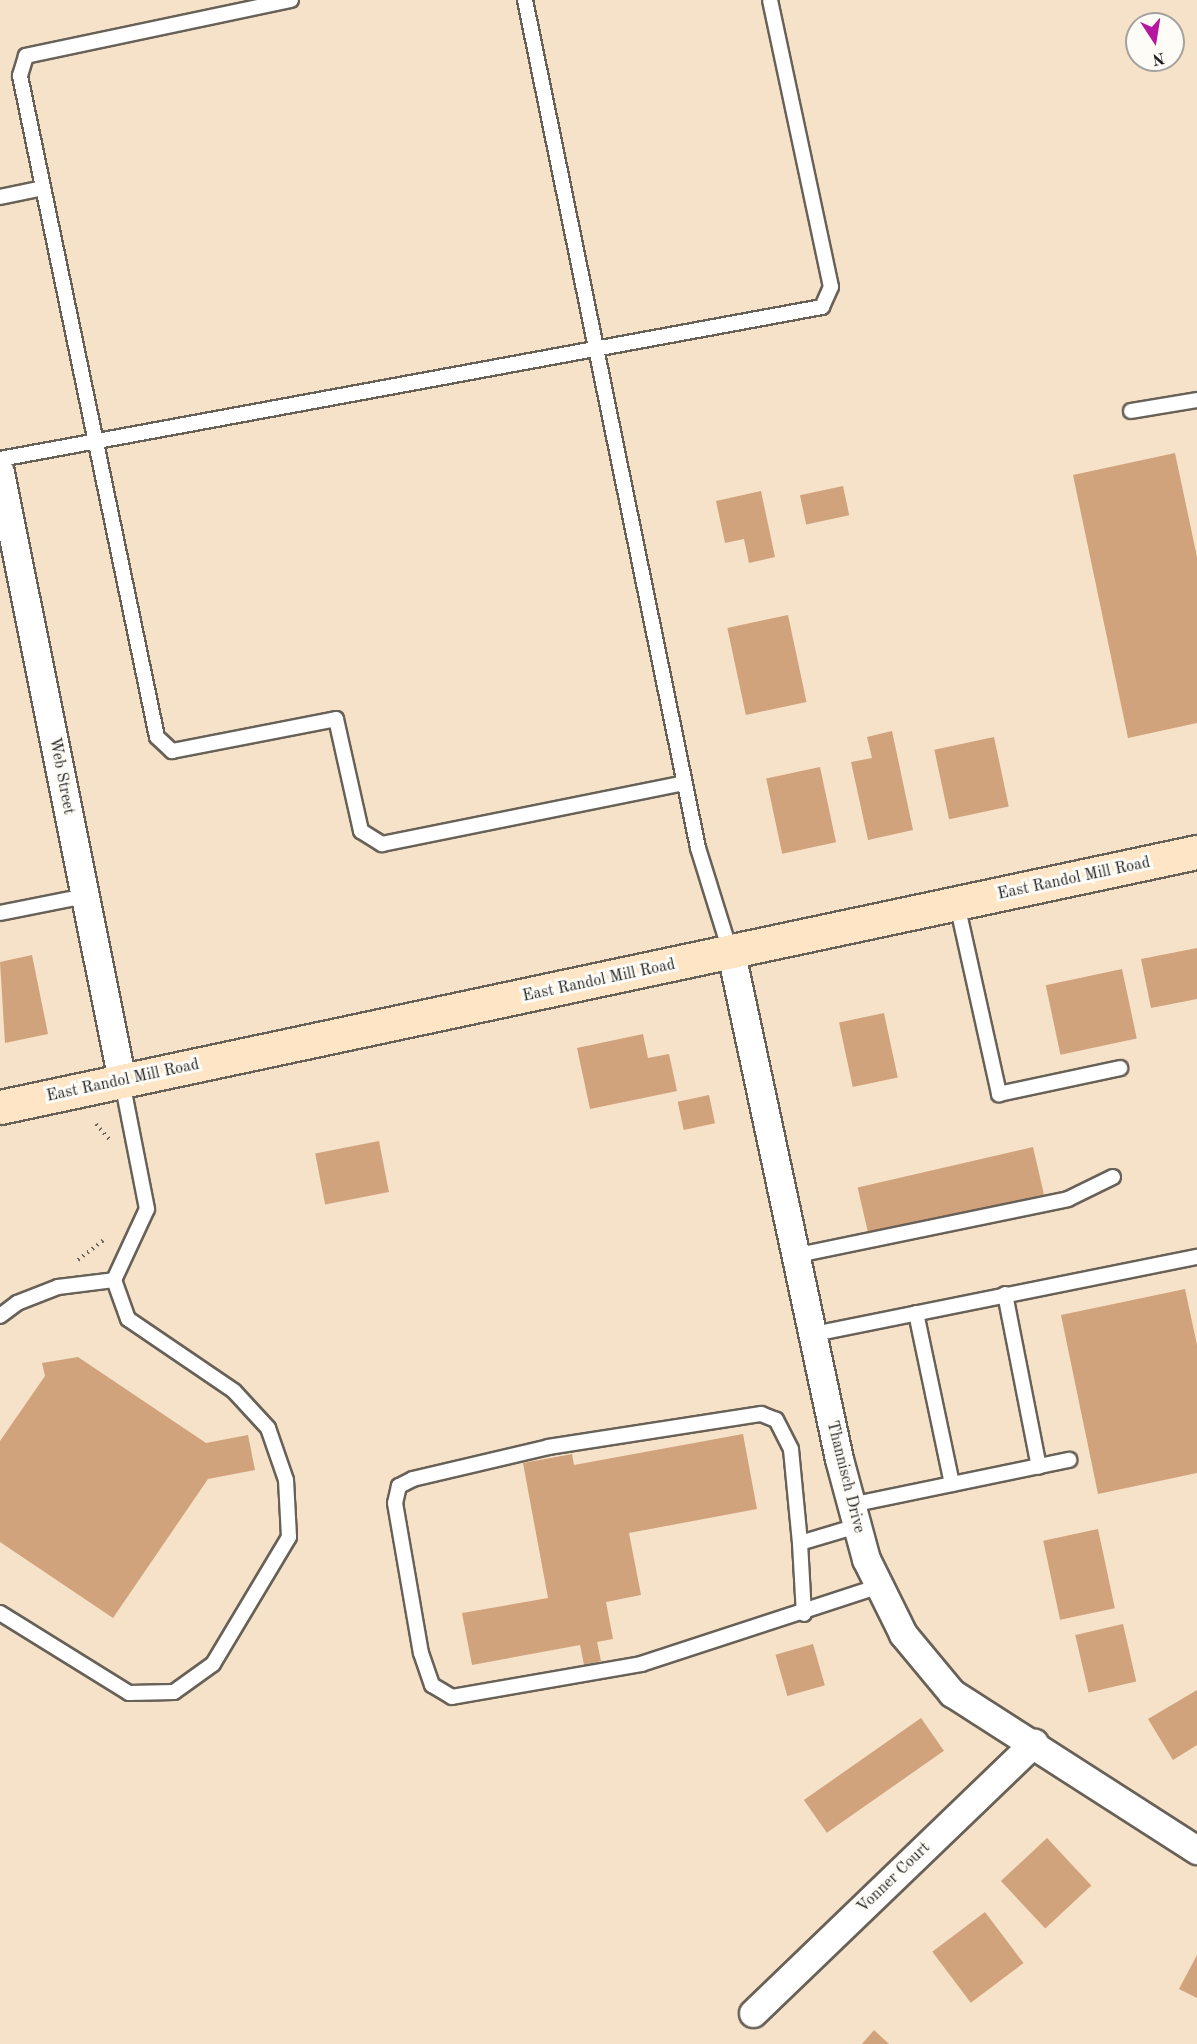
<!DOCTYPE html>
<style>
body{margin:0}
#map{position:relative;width:1197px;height:2044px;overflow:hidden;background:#f5e2c8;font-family:"Old Standard TT",serif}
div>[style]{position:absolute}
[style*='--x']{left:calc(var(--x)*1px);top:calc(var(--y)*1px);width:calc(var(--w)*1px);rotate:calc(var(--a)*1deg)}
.building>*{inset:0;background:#d1a37c;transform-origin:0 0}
.path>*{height:4px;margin-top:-2px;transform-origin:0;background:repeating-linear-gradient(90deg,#686158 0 1.5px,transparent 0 6px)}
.roads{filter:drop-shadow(2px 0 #686158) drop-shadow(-2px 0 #686158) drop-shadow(0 2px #686158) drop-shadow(0 -2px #686158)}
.lane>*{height:14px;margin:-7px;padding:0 7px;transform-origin:7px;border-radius:7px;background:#fff}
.street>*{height:27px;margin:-13.5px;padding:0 13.5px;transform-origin:13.5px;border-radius:13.5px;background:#fff}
.secondary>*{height:33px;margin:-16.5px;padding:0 16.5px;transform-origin:16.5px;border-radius:16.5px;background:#fde5c5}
span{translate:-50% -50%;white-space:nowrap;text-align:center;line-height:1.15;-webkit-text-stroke:6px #fdfcf7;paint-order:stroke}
.street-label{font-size:16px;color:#1c1c1c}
.north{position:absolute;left:1125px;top:12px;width:60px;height:60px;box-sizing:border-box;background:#fdfcf7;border:2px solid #a3a29f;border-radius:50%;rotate:168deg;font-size:16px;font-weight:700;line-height:24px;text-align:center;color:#1c1c1c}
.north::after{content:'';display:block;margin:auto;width:21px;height:27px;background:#b5179e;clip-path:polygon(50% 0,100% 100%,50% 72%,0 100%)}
</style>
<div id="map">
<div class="building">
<div style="clip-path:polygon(1175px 453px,1197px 557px,1197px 723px,1128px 738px,1073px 475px)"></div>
<div style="left:843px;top:486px;width:30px;height:44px;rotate:78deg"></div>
<div style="clip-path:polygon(761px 491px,775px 557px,749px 563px,744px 539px,725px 543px,716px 501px)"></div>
<div style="left:788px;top:615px;width:89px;height:62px;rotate:78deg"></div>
<div style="clip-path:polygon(892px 731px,913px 830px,868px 840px,851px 762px,872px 758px,867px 737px)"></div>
<div style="left:994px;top:737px;width:71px;height:61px;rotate:78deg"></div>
<div style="left:820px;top:767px;width:77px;height:55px;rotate:78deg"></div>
<div style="clip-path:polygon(1197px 948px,1197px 999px,1151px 1008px,1141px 959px)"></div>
<div style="clip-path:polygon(32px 955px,48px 1034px,5px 1043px,0 962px)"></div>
<div style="left:1122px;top:969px;width:71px;height:78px;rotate:78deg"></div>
<div style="left:884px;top:1013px;width:66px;height:46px;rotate:78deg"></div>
<div style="clip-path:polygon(643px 1034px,648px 1058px,669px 1054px,677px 1091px,590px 1109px,577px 1048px)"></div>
<div style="left:709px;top:1095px;width:29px;height:32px;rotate:78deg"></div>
<div style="left:379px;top:1141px;width:52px;height:65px;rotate:79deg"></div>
<div style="left:1033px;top:1147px;width:49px;height:180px;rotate:77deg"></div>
<div style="clip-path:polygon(1185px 1289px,1197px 1345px,1197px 1473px,1098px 1494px,1061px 1315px)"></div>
<div style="clip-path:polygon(78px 1357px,206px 1443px,248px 1435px,255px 1470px,208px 1479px,113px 1618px,0 1542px,0 1441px,45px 1376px,42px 1363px)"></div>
<div style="clip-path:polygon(743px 1434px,757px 1509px,629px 1533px,641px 1595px,606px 1602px,613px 1639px,597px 1642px,601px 1661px,584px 1665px,580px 1645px,472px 1665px,462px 1613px,548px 1598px,523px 1463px,572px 1454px,574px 1465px)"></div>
<div style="left:1098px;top:1529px;width:81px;height:56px;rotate:78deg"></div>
<div style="left:1123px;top:1624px;width:59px;height:49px;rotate:77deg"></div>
<div style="left:813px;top:1644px;width:43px;height:39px;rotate:74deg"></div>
<div style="clip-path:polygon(1197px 1690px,1197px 1745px,1173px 1760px,1148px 1719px)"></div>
<div style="left:921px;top:1718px;width:40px;height:143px;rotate:55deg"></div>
<div style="left:1047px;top:1838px;width:65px;height:63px;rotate:47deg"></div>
<div style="left:985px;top:1912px;width:64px;height:66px;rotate:53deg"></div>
<div style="clip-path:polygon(1197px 1955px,1197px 1998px,1179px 1989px)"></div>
<div style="clip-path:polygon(874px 2030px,889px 2044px,862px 2044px)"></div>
</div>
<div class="path">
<div style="--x:96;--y:1124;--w:20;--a:49"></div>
<div style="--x:78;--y:1260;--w:34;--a:-38"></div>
</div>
<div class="roads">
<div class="lane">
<div style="--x:291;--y:0;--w:271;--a:168.1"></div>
<div style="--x:26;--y:56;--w:21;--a:107"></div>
<div style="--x:20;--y:76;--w:675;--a:78.29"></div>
<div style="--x:157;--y:737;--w:21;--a:43"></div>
<div style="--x:172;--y:751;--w:167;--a:-11"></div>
<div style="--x:336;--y:719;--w:115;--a:77.4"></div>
<div style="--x:361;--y:831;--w:25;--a:32"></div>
<div style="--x:382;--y:844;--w:308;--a:-11.4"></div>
<div style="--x:525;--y:0;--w:865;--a:78.47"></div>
<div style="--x:698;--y:848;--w:108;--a:72.7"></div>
<div style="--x:0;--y:197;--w:44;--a:-11.8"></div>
<div style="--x:1131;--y:411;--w:67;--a:-9.5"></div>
<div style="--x:0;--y:459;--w:836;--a:-10.48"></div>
<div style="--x:822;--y:307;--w:22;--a:-66"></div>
<div style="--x:831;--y:287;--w:293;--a:-102"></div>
<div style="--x:957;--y:904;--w:195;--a:77.5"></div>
<div style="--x:999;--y:1094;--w:124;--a:-12.1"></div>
<div style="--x:0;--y:913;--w:87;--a:-11.3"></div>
<div style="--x:798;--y:1255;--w:276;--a:-11.7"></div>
<div style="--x:1068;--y:1199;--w:50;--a:-26.1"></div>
<div style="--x:1005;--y:1294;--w:176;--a:78.9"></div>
<div style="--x:916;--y:1313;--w:175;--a:78.1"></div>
<div style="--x:0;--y:1316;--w:21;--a:-37"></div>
<div style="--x:17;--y:1303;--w:44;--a:-21.3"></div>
<div style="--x:58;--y:1287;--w:56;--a:-7.1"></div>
<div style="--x:114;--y:1280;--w:78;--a:-65.1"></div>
<div style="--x:147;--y:1209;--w:130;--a:-101.1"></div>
<div style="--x:814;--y:1334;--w:391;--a:-11.4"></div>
<div style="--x:851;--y:1505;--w:223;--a:-11.7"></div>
<div style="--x:857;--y:1526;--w:59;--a:163.4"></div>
<div style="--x:800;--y:1543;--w:94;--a:-95.5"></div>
<div style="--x:791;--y:1449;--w:33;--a:-117"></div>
<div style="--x:776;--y:1420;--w:16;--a:-158"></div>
<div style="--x:761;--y:1414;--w:215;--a:171.2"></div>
<div style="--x:549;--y:1447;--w:140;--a:166.8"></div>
<div style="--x:413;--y:1479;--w:16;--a:153"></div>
<div style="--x:399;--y:1486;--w:17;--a:103"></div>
<div style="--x:395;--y:1503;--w:152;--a:80.2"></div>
<div style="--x:421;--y:1653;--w:34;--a:71"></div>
<div style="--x:432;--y:1685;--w:23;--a:31"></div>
<div style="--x:452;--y:1697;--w:192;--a:-9.9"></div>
<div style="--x:641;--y:1664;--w:251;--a:-18.1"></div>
<div style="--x:800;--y:1543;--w:71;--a:86.8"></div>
<div style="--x:0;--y:1613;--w:152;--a:31.8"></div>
<div style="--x:129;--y:1693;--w:45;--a:-1.3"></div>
<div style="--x:174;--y:1692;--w:48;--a:-35.7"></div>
<div style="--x:213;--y:1664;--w:148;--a:-59.1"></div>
<div style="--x:289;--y:1537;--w:57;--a:-93"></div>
<div style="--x:286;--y:1480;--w:55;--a:-109.1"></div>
<div style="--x:268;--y:1428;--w:50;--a:-132.6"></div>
<div style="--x:234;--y:1391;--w:128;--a:-145.8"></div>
<div style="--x:128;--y:1319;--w:41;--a:-109.7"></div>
</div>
<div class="street">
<div style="--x:0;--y:472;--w:621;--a:78.67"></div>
<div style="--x:731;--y:953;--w:517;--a:77.95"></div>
<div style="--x:839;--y:1459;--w:104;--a:74.9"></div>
<div style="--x:866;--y:1559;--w:84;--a:63.7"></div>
<div style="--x:903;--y:1634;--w:77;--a:50.3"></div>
<div style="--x:952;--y:1693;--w:291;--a:32.7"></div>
<div style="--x:753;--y:2013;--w:390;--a:-43.9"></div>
</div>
<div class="secondary">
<div style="--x:0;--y:1107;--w:1224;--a:-12.03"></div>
</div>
</div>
<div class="street-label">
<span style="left:61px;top:776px;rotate:79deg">Web Street</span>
<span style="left:1074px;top:879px;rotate:-12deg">East Randol Mill Road</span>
<span style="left:599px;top:981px;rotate:-12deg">East Randol Mill Road</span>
<span style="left:123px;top:1081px;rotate:-12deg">East Randol Mill Road</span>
<span style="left:845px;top:1477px;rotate:76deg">Thannisch Drive</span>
<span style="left:894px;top:1878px;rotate:-44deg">Vonner Court</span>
</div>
<div class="north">N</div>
</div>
